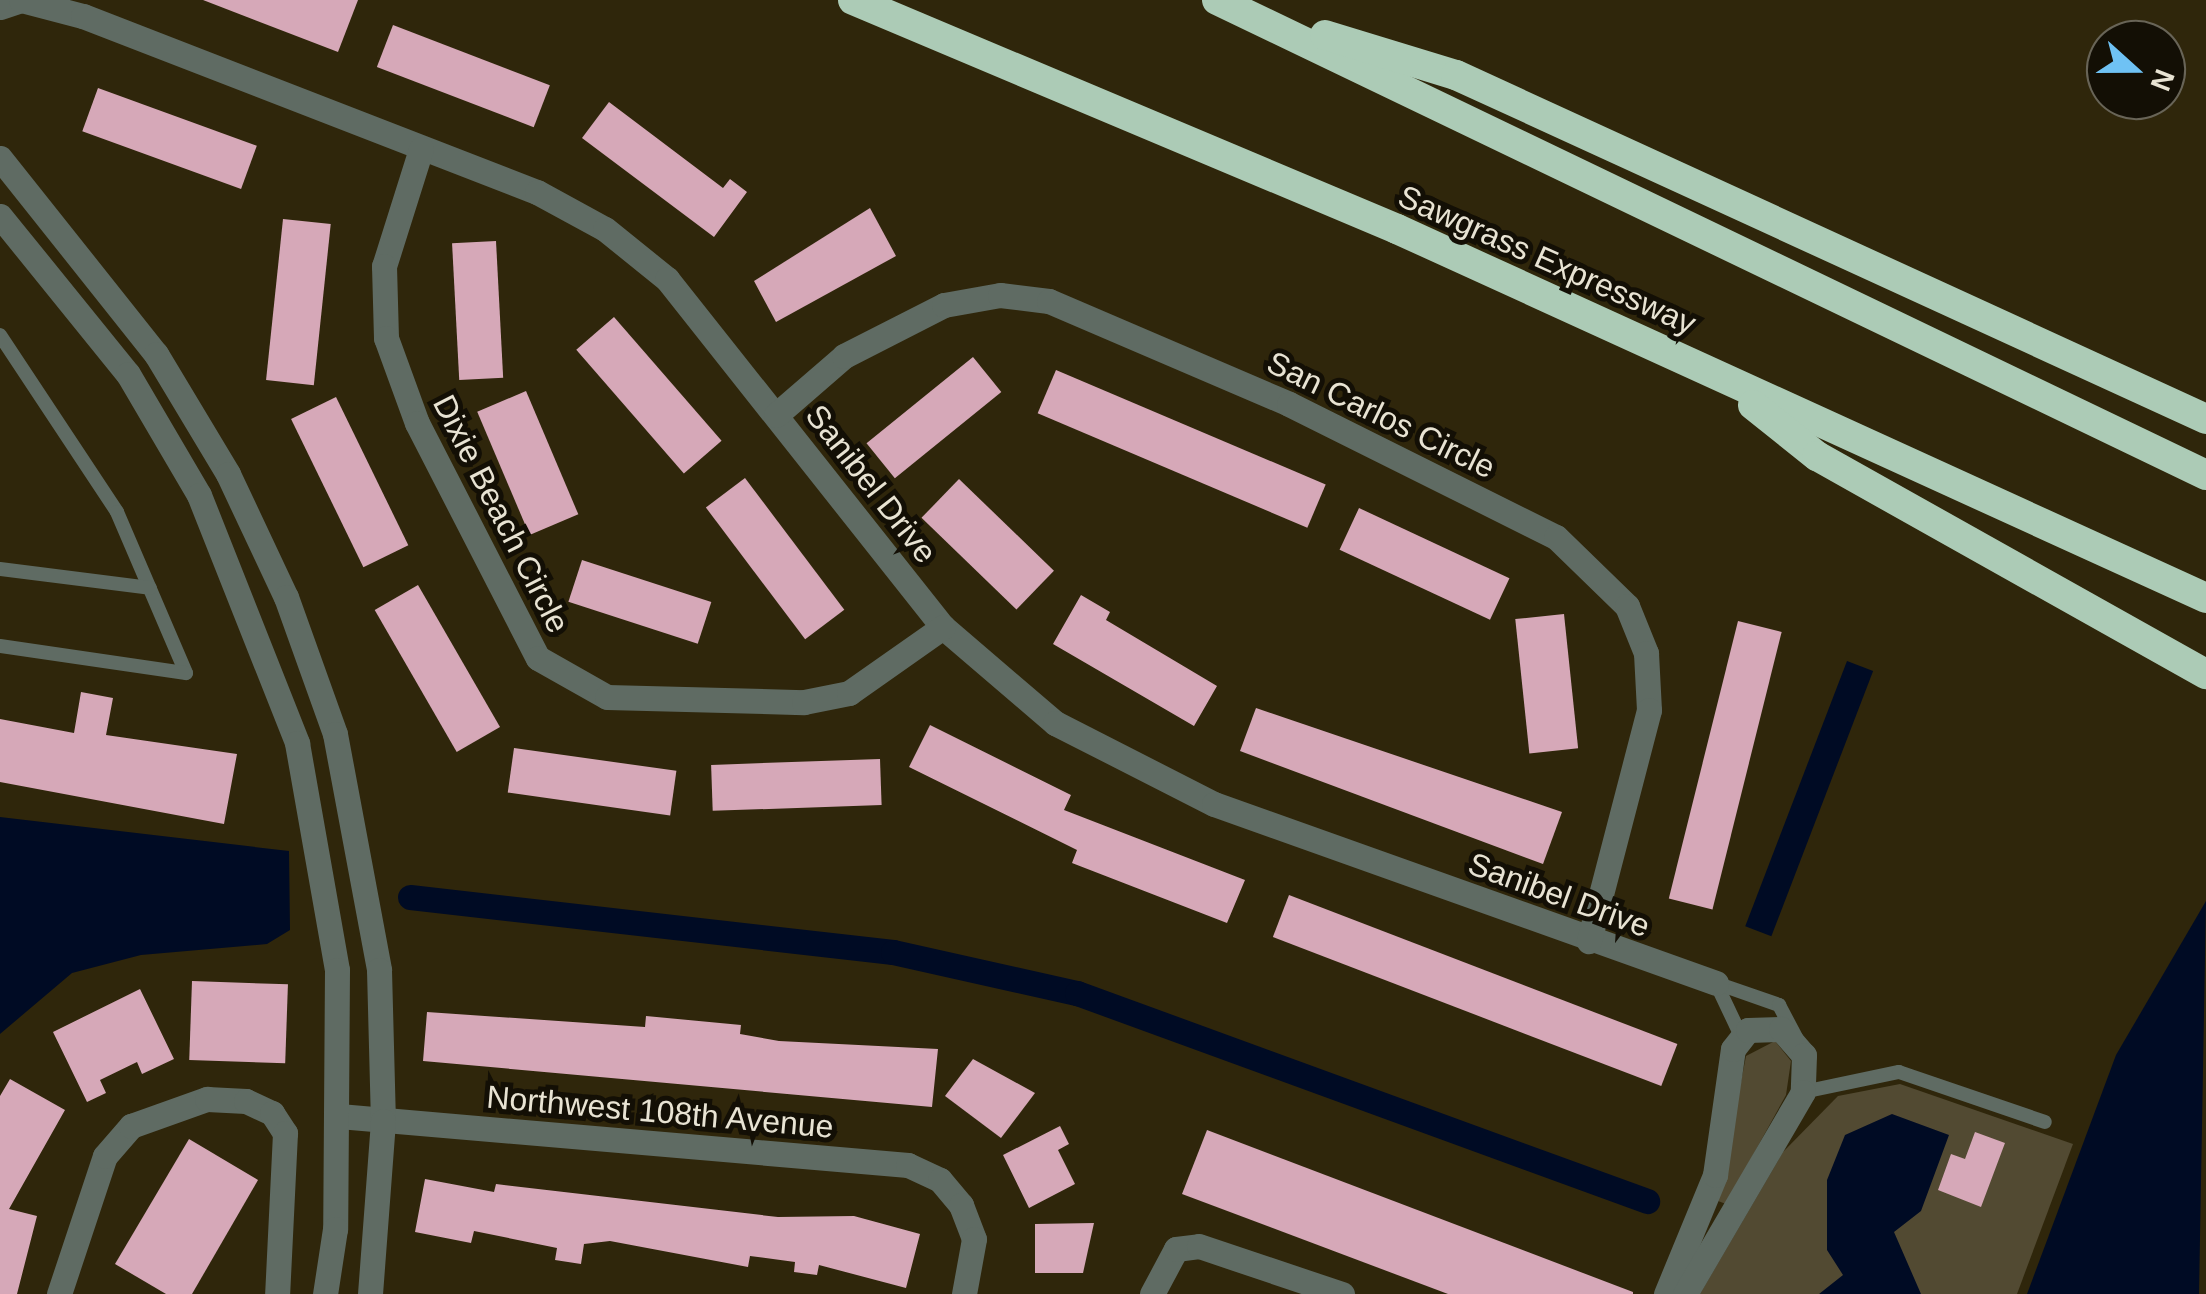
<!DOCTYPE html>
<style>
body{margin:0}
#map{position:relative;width:2206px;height:1294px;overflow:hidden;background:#2f260b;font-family:Arial,sans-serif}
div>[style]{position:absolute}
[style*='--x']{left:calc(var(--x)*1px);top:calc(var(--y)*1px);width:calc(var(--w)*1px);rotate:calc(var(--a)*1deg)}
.green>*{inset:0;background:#524a32}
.water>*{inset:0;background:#000b24;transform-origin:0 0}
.canal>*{height:25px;margin:-12.5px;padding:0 12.5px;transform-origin:12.5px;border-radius:12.5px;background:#000b24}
.building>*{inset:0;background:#d6a8b8;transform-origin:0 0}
.service>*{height:14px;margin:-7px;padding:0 7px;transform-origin:7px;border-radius:7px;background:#5f6b63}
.minor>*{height:25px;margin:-12.5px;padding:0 12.5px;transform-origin:12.5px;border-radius:12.5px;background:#5f6b63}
.tertiary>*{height:25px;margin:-12.5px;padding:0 12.5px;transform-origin:12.5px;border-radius:12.5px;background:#5f6b63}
.motorway>*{height:30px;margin:-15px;padding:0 15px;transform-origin:15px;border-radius:15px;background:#accbb6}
span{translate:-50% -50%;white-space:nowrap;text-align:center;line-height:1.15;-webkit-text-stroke:10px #130f05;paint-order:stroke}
.street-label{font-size:32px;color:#e8e3d3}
.north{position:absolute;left:2086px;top:20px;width:100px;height:100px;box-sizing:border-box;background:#130f05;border:2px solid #686457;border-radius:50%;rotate:111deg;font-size:28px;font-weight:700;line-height:40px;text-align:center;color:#e8e3d3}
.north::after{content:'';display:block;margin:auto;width:35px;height:45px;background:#6fc2f4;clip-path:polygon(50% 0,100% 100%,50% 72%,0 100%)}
</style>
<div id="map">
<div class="green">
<div style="clip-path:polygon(1775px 1041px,1791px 1061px,1786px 1095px,1726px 1204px,1718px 1201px,1746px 1056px)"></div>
<div style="clip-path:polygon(1900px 1084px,2073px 1144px,2017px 1294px,1700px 1294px,1783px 1152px,1838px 1096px)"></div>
</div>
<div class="water">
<div style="left:1847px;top:661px;width:28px;height:284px;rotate:21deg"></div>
<div style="clip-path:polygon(0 817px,289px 851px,290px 930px,267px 944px,141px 955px,72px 973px,0 1034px)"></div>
<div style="clip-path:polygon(2206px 901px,2199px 1294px,2027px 1294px,2116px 1055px)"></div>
<div style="clip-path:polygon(1892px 1114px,1949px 1135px,1921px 1211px,1894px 1232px,1921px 1294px,1819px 1294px,1843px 1275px,1827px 1250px,1827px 1180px,1845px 1135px)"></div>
</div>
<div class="canal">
<div style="--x:410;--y:897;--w:486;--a:6.5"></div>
<div style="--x:893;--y:952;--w:189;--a:12.6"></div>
<div style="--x:1077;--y:993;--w:607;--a:20.05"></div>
</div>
<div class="building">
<div style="clip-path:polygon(203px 0,358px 0,338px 52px)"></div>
<div style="left:393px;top:25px;width:168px;height:45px;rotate:21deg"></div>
<div style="left:98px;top:88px;width:169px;height:46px;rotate:20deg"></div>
<div style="clip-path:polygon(609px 102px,723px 188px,730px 179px,747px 192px,714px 237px,582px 138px)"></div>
<div style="clip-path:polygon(870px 208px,896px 256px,776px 322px,754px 281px)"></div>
<div style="left:283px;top:219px;width:48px;height:162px;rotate:6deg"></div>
<div style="left:496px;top:241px;width:137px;height:44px;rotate:87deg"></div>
<div style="left:614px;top:317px;width:164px;height:50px;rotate:49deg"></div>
<div style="left:973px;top:357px;width:45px;height:137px;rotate:51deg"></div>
<div style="left:1056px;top:370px;width:293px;height:47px;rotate:23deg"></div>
<div style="left:526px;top:391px;width:134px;height:53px;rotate:67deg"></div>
<div style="left:336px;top:397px;width:165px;height:50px;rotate:64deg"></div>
<div style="left:745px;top:478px;width:165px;height:49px;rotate:53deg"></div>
<div style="left:959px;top:479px;width:132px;height:54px;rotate:44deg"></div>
<div style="left:1359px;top:508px;width:166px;height:46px;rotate:25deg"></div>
<div style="left:582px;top:560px;width:136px;height:44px;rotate:18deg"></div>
<div style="left:418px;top:585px;width:164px;height:50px;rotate:60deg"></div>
<div style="clip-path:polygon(1081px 595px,1110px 612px,1106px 620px,1217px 686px,1194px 726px,1053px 644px)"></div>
<div style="left:1564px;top:614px;width:135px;height:49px;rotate:84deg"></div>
<div style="left:1738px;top:621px;width:45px;height:286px;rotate:14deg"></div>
<div style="clip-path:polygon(81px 692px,113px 698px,106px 735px,237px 754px,224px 824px,0 782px,0 719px,74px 733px)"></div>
<div style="clip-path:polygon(1256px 708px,1562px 812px,1543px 864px,1240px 751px)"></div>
<div style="clip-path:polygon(930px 725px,1071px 795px,1064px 810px,1245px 880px,1227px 923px,1072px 863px,1077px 850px,909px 767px)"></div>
<div style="left:514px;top:748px;width:164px;height:45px;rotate:8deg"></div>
<div style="left:880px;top:759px;width:46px;height:169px;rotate:88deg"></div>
<div style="left:1289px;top:895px;width:416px;height:45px;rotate:21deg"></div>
<div style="left:192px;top:981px;width:96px;height:79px;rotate:2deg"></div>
<div style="clip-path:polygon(140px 989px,174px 1059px,142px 1074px,137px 1062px,100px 1080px,106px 1093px,87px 1102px,53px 1032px)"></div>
<div style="clip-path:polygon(427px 1012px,645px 1027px,646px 1016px,741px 1025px,740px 1034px,779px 1041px,938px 1049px,932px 1107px,423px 1061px)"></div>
<div style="clip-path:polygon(973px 1059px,1035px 1093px,1001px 1138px,945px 1096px)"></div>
<div style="clip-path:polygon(10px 1079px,65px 1110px,9px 1209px,37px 1216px,17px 1294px,0 1294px,0 1096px)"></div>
<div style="clip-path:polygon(1060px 1126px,1069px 1144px,1058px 1150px,1075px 1184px,1029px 1208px,1003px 1155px)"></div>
<div style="clip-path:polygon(1207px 1130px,1633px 1292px,1633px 1294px,1448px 1294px,1182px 1194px)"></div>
<div style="clip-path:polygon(1975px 1132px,2005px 1143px,1981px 1207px,1938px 1190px,1951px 1154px,1965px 1159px)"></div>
<div style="clip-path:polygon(189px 1139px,258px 1180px,192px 1294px,166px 1294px,115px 1264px)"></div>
<div style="clip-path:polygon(425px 1179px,494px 1192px,496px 1184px,778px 1217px,854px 1216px,920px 1234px,906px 1288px,819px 1265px,817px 1275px,794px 1272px,795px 1262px,750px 1256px,748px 1267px,610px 1241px,584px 1244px,581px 1264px,555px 1260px,557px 1248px,474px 1231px,471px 1243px,415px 1232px)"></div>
<div style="clip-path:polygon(1094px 1223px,1083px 1273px,1035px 1273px,1035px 1224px)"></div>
</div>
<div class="service">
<div style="--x:0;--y:335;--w:212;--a:56.5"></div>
<div style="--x:117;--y:512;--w:175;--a:66.8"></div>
<div style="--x:0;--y:569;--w:151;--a:7.2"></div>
<div style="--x:0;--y:646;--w:188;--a:8.3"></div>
<div style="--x:1741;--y:1036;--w:59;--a:-115.3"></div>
<div style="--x:1716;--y:983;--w:67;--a:19.2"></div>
<div style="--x:1779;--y:1005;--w:41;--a:62.2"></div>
<div style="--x:1803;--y:1092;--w:98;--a:-11.8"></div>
<div style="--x:1899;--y:1072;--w:154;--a:18.9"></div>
</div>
<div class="minor">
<div style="--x:0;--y:7;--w:22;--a:-18"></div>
<div style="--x:21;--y:0;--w:64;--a:14.5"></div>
<div style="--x:83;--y:16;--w:487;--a:21.2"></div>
<div style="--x:537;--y:192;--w:77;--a:28.6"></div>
<div style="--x:605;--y:229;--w:80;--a:38.9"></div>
<div style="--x:667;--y:279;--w:444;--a:51.6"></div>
<div style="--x:943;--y:627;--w:148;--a:40.6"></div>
<div style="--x:1055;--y:723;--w:178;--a:27"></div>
<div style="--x:1214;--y:804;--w:533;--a:19.62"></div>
<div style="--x:421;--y:149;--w:123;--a:107.5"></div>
<div style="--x:384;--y:266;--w:72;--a:88.4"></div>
<div style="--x:386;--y:338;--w:90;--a:70"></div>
<div style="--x:417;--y:423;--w:264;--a:62.8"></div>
<div style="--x:538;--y:658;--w:79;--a:29.5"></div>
<div style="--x:607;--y:697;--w:197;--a:1.5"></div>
<div style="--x:804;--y:702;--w:46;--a:-11.3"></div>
<div style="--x:849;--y:693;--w:115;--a:-35.1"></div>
<div style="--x:776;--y:415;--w:90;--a:-40.9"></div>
<div style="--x:844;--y:356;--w:112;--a:-27"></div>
<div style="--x:944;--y:305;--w:57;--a:-10.1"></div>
<div style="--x:1000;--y:295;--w:49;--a:7"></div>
<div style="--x:1049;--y:301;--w:261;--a:23.2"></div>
<div style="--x:1289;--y:404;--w:298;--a:26.5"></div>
<div style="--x:1556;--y:537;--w:99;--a:44.2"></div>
<div style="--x:1627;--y:606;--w:51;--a:68"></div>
<div style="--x:1646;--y:653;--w:57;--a:87"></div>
<div style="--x:1649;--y:710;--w:239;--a:104.6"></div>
<div style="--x:339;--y:1116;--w:571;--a:4.92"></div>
<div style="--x:908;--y:1165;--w:35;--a:25"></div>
<div style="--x:940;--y:1180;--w:33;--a:50"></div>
<div style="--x:961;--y:1205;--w:36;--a:69"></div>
<div style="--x:974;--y:1239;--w:56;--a:100.3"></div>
<div style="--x:59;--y:1294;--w:145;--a:-71.6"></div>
<div style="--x:105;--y:1156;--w:40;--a:-49"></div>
<div style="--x:131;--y:1126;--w:81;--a:-19.6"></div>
<div style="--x:207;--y:1099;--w:39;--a:3"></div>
<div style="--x:246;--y:1101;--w:29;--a:25"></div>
<div style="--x:272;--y:1113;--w:24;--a:57"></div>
<div style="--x:285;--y:1133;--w:161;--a:92.8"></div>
<div style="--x:1152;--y:1294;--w:51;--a:-61.9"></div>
<div style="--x:1176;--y:1249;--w:23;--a:-7"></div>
<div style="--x:1199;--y:1246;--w:151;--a:18.6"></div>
</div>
<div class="tertiary">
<div style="--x:0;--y:158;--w:251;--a:51.5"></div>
<div style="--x:156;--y:354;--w:140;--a:59"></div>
<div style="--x:228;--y:474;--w:136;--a:64.8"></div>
<div style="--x:286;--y:597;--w:145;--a:70.3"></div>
<div style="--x:335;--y:734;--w:240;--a:79.4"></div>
<div style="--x:379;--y:970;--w:151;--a:88.5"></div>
<div style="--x:383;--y:1121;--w:173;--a:94.3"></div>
<div style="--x:0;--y:216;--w:203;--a:51"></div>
<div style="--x:128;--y:374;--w:140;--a:59.6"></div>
<div style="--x:199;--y:495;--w:267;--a:68.4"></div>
<div style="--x:297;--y:743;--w:230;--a:80"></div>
<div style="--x:337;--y:970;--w:259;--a:90.4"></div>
<div style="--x:335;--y:1229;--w:66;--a:98.7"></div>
<div style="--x:1666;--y:1294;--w:129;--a:-67.6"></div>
<div style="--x:1715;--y:1175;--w:127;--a:-81.9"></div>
<div style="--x:1733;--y:1049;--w:24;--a:-52"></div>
<div style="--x:1748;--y:1030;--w:33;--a:-2"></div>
<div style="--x:1781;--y:1029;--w:35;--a:49"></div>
<div style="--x:1804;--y:1055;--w:37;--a:92"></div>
<div style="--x:1803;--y:1092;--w:234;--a:120.3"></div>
</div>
<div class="motorway">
<div style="--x:853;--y:0;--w:590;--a:22.83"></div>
<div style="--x:1397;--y:229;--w:889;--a:24.52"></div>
<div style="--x:1217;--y:0;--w:1097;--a:25.65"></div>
<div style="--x:1325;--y:35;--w:137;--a:17"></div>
<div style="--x:1456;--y:75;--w:825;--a:24.64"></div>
<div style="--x:1753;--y:405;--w:82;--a:38.6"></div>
<div style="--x:1817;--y:456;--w:446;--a:29.3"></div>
</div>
<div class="street-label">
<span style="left:1547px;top:260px;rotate:24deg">Sawgrass Expressway</span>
<span style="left:1381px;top:415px;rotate:26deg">San Carlos Circle</span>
<span style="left:871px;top:484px;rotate:52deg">Sanibel Drive</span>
<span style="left:501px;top:514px;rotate:63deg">Dixie Beach Circle</span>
<span style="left:1559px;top:895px;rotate:20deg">Sanibel Drive</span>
<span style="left:660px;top:1112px;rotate:5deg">Northwest 108th Avenue</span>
</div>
<div class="north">N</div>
</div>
